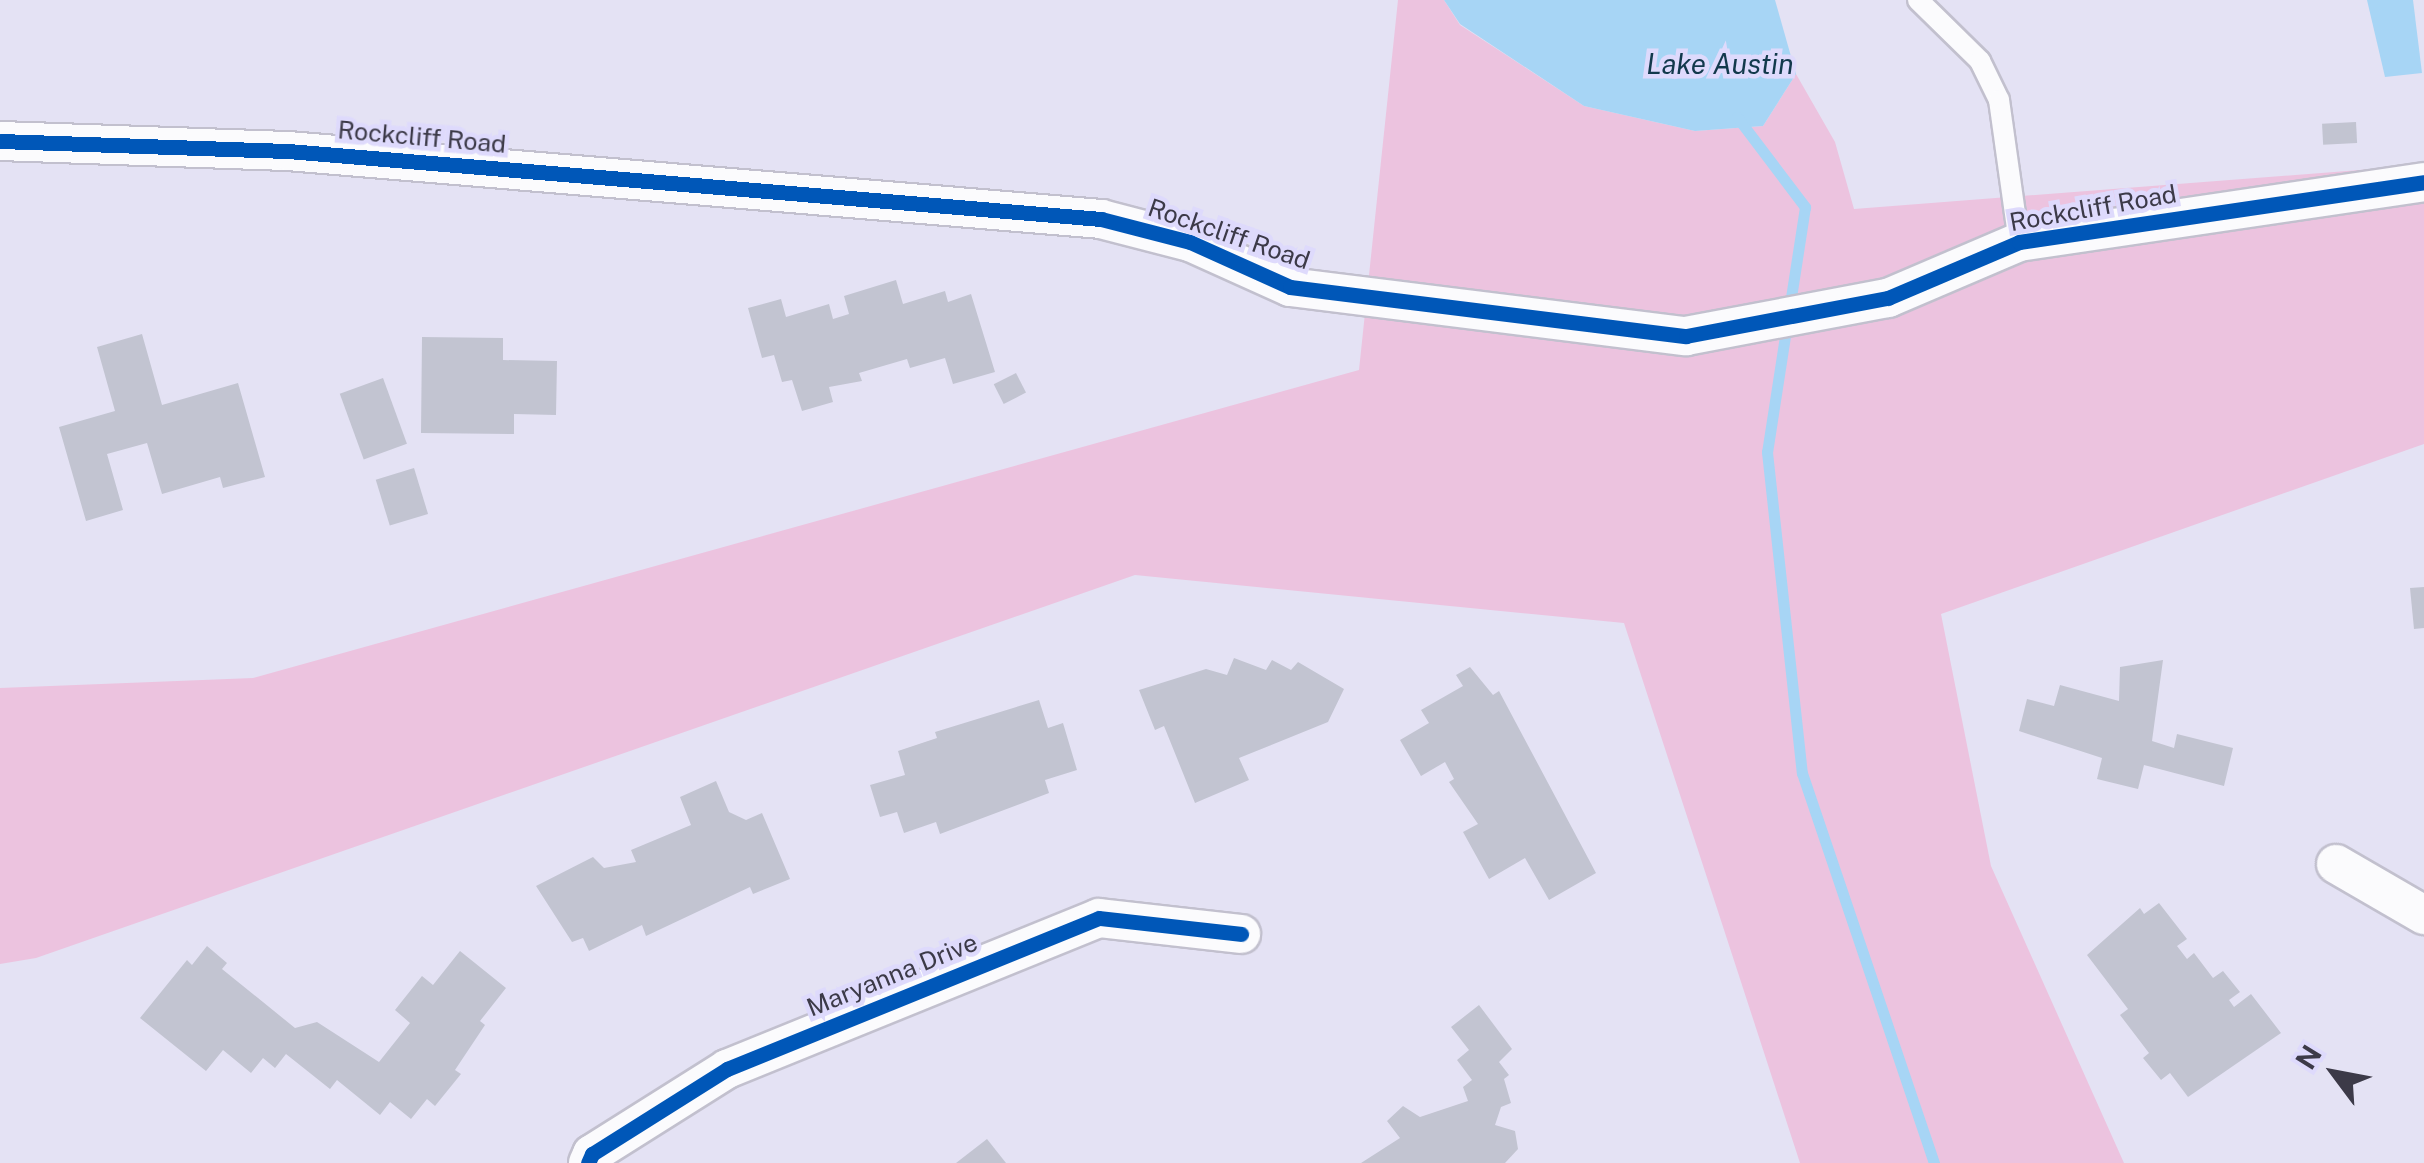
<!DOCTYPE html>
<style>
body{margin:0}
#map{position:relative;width:2424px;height:1163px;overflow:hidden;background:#e4e2f4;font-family:"Public Sans",sans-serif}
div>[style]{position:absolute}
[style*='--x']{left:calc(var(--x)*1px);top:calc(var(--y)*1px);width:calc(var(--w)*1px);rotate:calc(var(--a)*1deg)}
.green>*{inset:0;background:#ecc3df}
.water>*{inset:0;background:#a7d5f5}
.stream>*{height:11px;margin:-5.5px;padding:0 5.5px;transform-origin:5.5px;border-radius:5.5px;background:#a7d5f5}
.building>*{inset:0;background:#c2c4d1;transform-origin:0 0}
.roads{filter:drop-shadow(2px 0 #c2c0ce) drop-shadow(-2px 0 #c2c0ce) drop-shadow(0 2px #c2c0ce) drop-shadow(0 -2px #c2c0ce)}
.lane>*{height:20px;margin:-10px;padding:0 10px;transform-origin:10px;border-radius:10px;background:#fbfbfd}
.street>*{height:38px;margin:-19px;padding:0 19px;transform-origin:19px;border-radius:19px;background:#fbfbfd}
.cycleway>*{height:15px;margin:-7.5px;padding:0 7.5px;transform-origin:7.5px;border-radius:7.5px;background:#0057b8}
span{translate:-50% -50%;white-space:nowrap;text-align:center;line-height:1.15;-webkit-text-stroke:9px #dedafc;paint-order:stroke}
.street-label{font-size:25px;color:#3c3a48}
.water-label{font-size:28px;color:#12394c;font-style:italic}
.north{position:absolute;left:2284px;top:1023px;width:100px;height:100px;-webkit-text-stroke:8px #dedafc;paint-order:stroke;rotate:302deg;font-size:28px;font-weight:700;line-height:40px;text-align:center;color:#3c3a48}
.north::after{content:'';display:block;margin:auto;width:35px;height:45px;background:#3c3a48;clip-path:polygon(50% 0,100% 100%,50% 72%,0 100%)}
</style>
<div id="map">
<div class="green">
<div style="clip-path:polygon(1398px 0,1444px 0,1460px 25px,1584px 106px,1695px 131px,1763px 126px,1796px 74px,1835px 142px,1854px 209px,2424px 165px,2424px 444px,1941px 614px,1991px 866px,2124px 1163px,1800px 1163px,1624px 623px,1135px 575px,36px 958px,0 964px,0 688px,253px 678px,1359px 370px)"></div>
</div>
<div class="water">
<div style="clip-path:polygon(1444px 0,1775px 0,1796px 74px,1763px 126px,1695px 131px,1584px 106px,1460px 24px)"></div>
<div style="clip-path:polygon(2367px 0,2413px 0,2422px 73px,2385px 77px)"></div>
</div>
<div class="stream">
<div style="--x:1737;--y:117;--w:113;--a:52.9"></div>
<div style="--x:1805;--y:207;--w:248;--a:98.8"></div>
<div style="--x:1767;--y:452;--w:323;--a:83.8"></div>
<div style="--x:1802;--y:773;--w:412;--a:71.3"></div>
</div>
<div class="building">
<div style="left:2356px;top:122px;width:21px;height:34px;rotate:87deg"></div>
<div style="clip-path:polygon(896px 280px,903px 304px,945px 291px,948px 302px,971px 294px,995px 372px,953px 384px,945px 358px,910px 368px,907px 359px,859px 373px,862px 381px,829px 387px,833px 402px,802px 411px,792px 380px,782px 382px,774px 355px,762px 358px,748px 308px,781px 299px,786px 317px,829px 304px,833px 319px,849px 314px,844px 296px)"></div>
<div style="clip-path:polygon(142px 334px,162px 405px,238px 383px,265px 477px,223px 488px,220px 477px,162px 494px,147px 443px,107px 454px,123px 510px,86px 521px,59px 427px,115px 411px,97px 347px)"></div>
<div style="clip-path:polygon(422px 337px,503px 338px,503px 360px,557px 361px,556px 415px,514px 414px,514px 434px,421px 433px)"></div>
<div style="left:1016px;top:373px;width:22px;height:25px;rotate:63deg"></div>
<div style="left:383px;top:378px;width:70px;height:46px;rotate:70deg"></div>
<div style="left:414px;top:468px;width:48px;height:40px;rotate:73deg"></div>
<div style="clip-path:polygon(2424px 587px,2424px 628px,2414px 629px,2410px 588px)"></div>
<div style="clip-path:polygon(1234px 658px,1266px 670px,1272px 660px,1291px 670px,1298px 662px,1344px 689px,1328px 722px,1239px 758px,1249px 780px,1195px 803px,1164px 726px,1155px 730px,1139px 690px,1206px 669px,1227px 675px)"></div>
<div style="clip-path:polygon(2163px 660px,2152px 741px,2174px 748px,2177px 734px,2233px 748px,2224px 786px,2144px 765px,2138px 789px,2097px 779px,2102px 758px,2019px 731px,2027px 699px,2054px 706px,2060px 685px,2119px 701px,2120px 667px)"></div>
<div style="clip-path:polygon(1470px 667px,1493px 695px,1499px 691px,1596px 873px,1549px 900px,1525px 858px,1489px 879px,1463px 832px,1478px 824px,1449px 782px,1454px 779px,1445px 762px,1421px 776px,1400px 740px,1429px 723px,1421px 710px,1463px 686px,1456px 675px)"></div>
<div style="clip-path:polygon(1039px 700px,1048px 728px,1063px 723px,1077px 770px,1045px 780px,1049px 793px,940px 834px,936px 822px,904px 833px,897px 812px,880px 817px,870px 785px,905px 775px,898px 751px,937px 738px,935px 732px)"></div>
<div style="clip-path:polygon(716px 781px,729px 812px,746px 820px,762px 813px,790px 879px,753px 894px,750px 887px,646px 936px,642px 925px,589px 951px,583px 938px,572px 942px,536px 886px,593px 857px,604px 868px,636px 862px,631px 850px,691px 825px,680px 797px)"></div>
<div style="clip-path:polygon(2159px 903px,2187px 939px,2177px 946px,2187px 959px,2194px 953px,2213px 978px,2223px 971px,2240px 992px,2229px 1000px,2234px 1007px,2251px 994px,2281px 1033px,2188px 1097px,2170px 1073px,2161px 1080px,2143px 1058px,2149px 1053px,2120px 1015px,2128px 1009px,2087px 955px,2140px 908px,2144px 914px)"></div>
<div style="clip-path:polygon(207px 946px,227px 963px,222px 969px,295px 1028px,317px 1022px,379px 1062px,410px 1023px,395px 1010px,422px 976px,433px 985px,460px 951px,506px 988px,480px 1021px,485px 1025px,455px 1070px,461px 1074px,435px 1106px,427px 1099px,411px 1119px,390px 1102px,380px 1115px,337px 1080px,330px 1089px,286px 1054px,275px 1068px,263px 1058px,251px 1073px,223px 1050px,206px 1071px,140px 1018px,187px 960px,192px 965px)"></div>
<div style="clip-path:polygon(1479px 1005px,1512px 1049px,1499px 1062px,1509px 1075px,1504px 1079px,1511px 1103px,1501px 1107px,1495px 1125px,1515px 1131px,1518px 1149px,1505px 1163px,1361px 1163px,1400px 1138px,1387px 1121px,1403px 1106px,1420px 1117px,1468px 1101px,1463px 1087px,1472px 1080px,1457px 1060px,1469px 1050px,1451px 1027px)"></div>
<div style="clip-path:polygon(987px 1139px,1006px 1163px,956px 1163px)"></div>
</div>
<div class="roads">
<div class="lane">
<div style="--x:1918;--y:0;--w:87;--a:44.5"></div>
<div style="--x:1980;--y:61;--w:43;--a:64"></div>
<div style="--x:1999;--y:100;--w:143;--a:82"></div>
</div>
<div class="street">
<div style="--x:0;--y:141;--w:288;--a:2"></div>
<div style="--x:288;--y:151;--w:816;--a:4.78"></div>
<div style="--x:1101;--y:219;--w:92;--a:14.5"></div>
<div style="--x:1190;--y:242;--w:110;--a:24.2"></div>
<div style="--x:1290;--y:287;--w:399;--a:7.1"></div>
<div style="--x:1686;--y:336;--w:206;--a:-10.7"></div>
<div style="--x:1888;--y:298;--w:142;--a:-23.1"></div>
<div style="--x:2019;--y:242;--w:409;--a:-8.4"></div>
<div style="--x:2336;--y:864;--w:102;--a:30.1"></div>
<div style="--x:588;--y:1163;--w:10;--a:-66"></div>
<div style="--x:592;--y:1154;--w:160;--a:-32.2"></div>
<div style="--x:727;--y:1069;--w:401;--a:-22.1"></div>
<div style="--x:1099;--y:918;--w:143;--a:6.4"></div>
</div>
</div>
<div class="cycleway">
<div style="--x:0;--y:141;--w:288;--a:2"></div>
<div style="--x:288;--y:151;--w:816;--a:4.78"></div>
<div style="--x:1101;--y:219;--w:92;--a:14.5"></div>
<div style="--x:1190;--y:242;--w:110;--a:24.2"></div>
<div style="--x:1290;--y:287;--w:399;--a:7.1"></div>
<div style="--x:1686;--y:336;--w:206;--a:-10.7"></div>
<div style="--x:1888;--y:298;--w:142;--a:-23.1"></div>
<div style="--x:2019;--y:242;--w:409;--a:-8.4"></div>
<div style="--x:588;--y:1163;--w:10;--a:-66"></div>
<div style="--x:592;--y:1154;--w:160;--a:-32.2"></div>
<div style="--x:727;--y:1069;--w:401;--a:-22.1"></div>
<div style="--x:1099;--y:918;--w:143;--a:6.4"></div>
</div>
<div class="street-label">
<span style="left:422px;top:137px;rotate:5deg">Rockcliff Road</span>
<span style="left:2093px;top:208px;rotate:-10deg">Rockcliff Road</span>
<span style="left:1229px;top:234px;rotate:19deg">Rockcliff Road</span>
<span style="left:892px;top:975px;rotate:-22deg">Maryanna Drive</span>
</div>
<div class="water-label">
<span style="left:1720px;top:64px">Lake Austin</span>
</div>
<div class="north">N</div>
</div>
